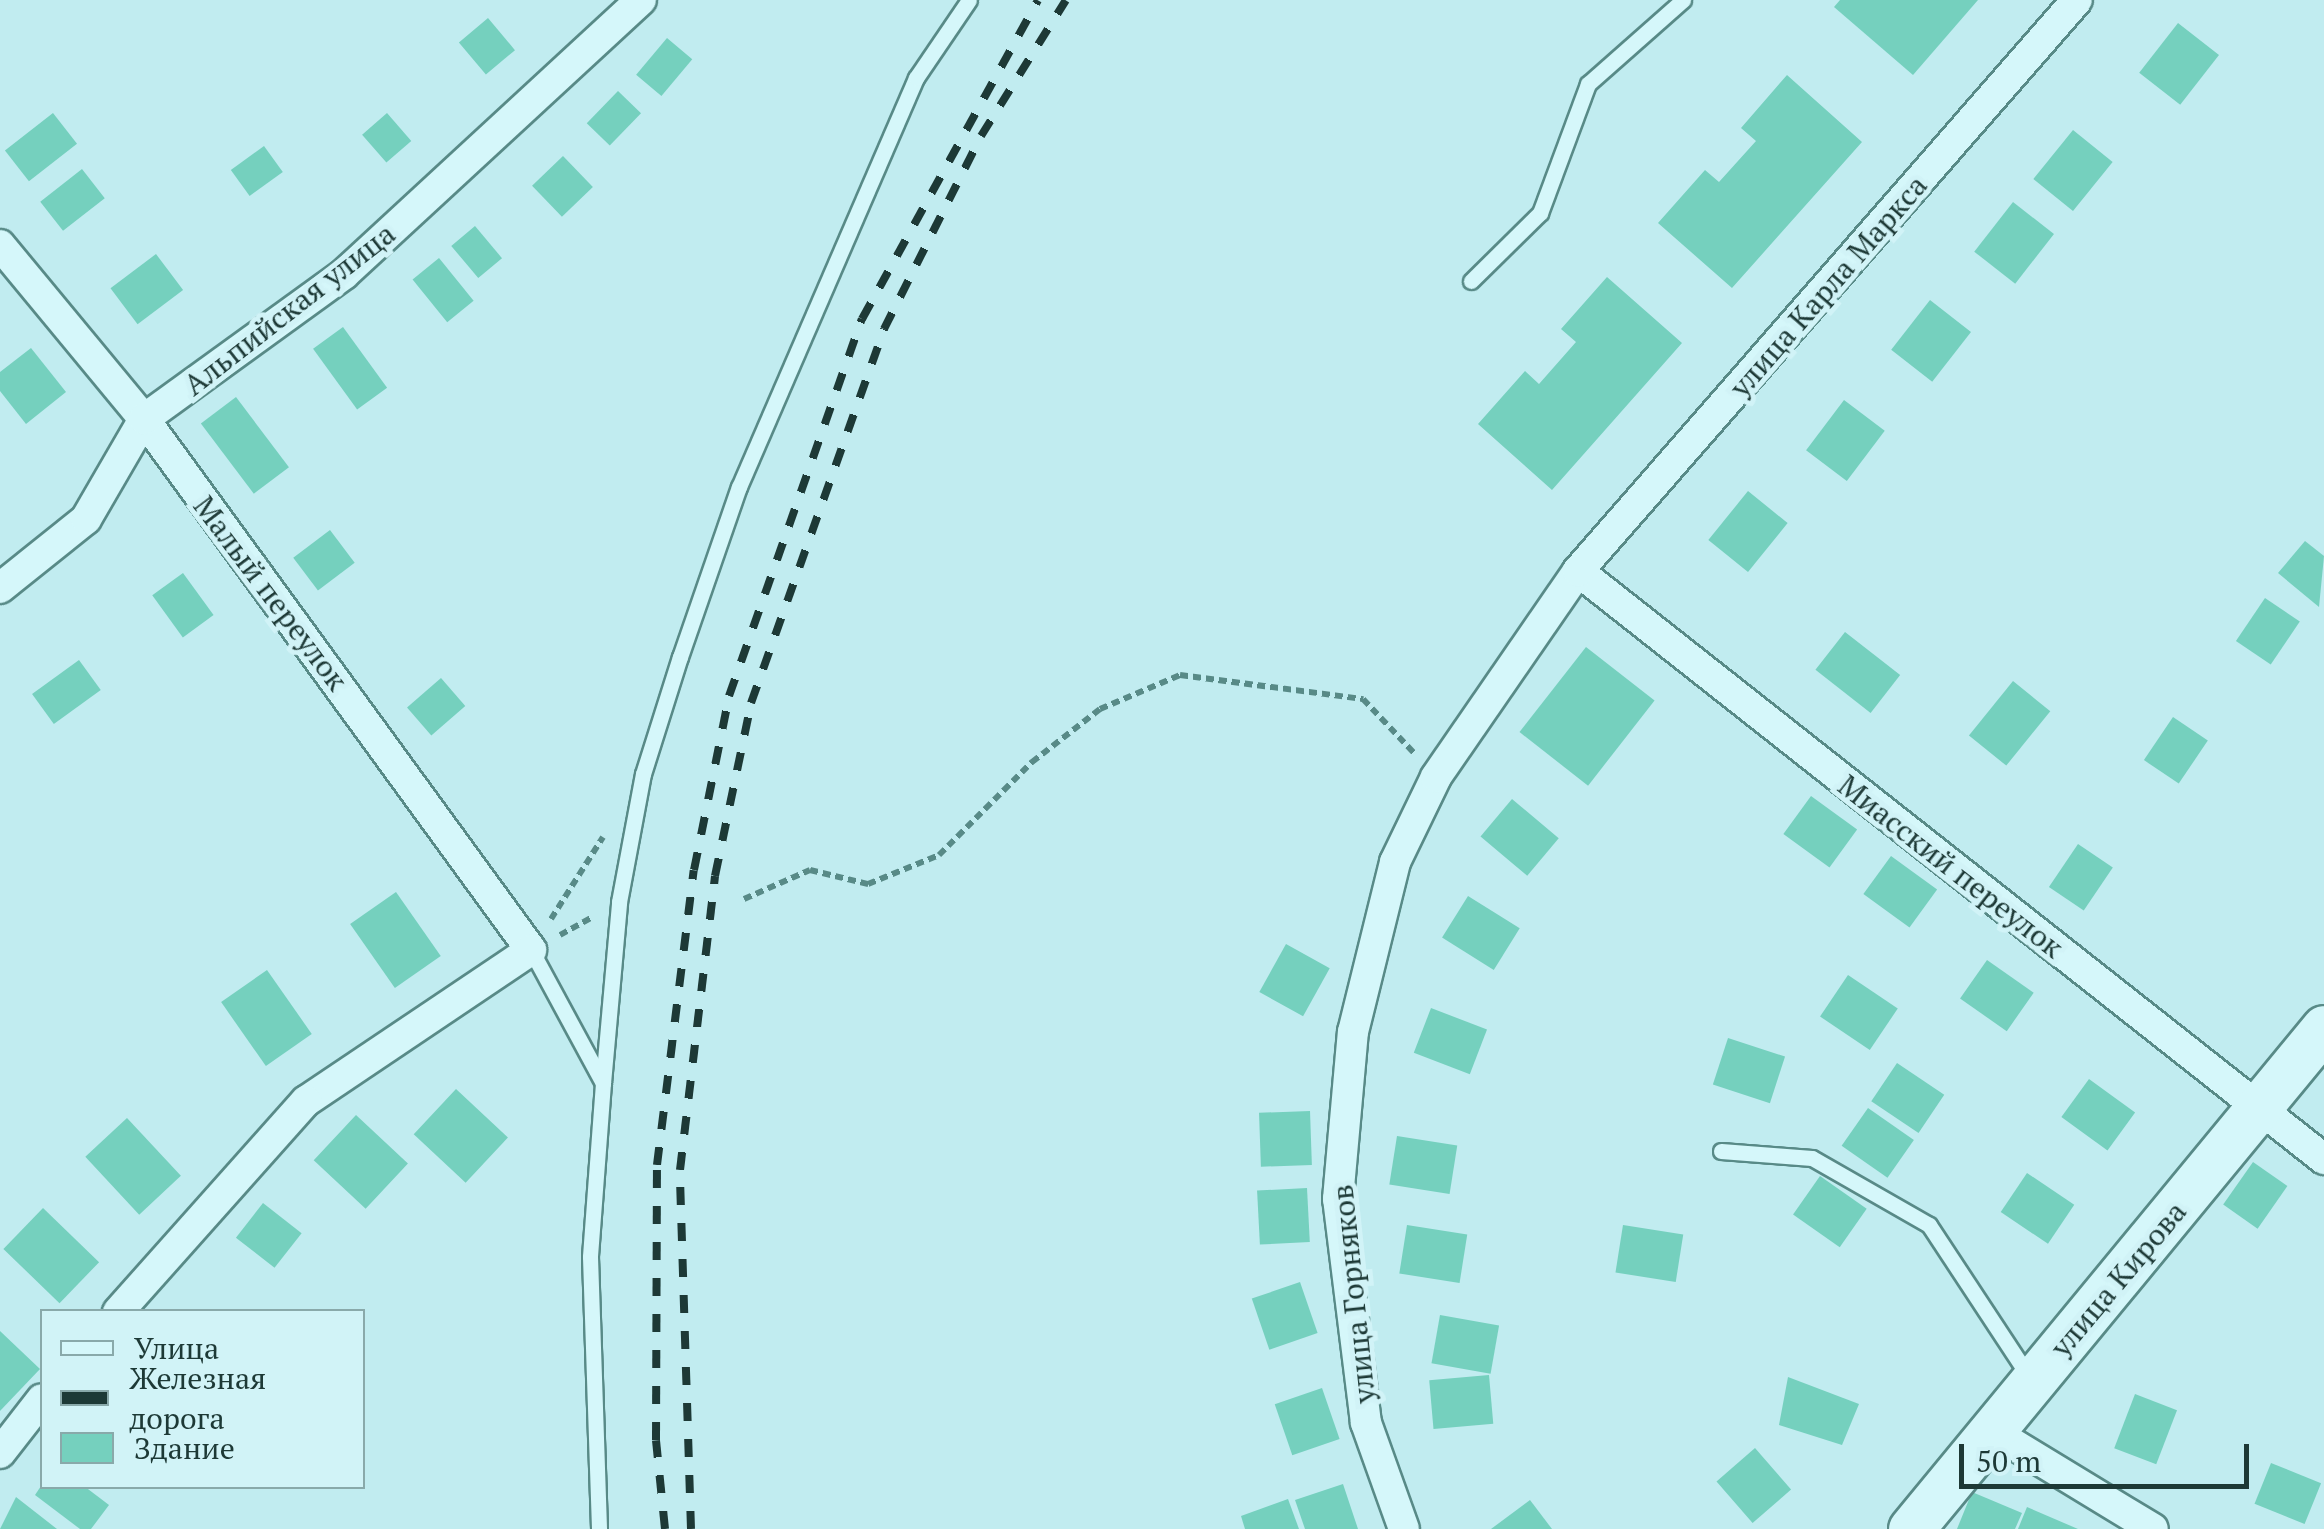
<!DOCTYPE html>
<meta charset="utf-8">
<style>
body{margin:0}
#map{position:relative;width:2324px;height:1529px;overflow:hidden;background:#c1ecf0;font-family:"PT Serif",serif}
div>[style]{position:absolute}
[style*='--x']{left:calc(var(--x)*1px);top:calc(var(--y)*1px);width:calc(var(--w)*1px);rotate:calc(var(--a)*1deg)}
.building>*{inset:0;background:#75d0be;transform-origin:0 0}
.path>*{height:6px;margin-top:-3px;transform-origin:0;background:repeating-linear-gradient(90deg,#588a87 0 8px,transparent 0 13px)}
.roads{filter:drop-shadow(2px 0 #588a87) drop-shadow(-2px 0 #588a87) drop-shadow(0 2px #588a87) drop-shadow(0 -2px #588a87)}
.lane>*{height:15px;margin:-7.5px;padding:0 7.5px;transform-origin:7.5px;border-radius:7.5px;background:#d5f7fa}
.street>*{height:30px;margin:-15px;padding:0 15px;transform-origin:15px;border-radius:15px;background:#d5f7fa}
.secondary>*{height:45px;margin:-22.5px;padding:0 22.5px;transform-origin:22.5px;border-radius:22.5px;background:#d5f7fa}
.rail>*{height:8px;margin-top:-4px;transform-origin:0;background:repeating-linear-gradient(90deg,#1d3936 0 18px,transparent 0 36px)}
span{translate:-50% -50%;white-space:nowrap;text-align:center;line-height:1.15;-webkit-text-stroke:10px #d1f3f7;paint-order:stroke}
.street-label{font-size:30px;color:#1d3936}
.legend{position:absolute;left:40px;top:1309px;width:325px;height:180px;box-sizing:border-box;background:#d1f3f7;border:2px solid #89a9aa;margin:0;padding:12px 18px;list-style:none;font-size:30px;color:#1d3936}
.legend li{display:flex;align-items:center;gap:20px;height:50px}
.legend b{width:50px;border:2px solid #89a9aa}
.scale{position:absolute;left:1959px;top:1444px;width:290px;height:45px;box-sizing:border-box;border:5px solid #1d3936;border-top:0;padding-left:12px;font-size:30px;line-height:35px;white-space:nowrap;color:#1d3936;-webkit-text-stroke:8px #d1f3f7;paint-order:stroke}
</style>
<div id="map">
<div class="building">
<div style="clip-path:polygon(1840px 0,1978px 0,1913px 75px,1834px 7px)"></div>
<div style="left:488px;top:18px;width:42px;height:38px;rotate:50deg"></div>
<div style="left:2178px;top:23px;width:52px;height:63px;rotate:38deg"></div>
<div style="left:667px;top:38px;width:33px;height:48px;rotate:40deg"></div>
<div style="clip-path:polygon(1787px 75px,1862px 142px,1732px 288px,1658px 223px,1705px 170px,1719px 182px,1756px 141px,1741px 128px)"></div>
<div style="left:618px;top:91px;width:32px;height:45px;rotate:44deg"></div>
<div style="left:53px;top:113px;width:39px;height:61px;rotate:52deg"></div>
<div style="left:387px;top:113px;width:37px;height:33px;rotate:49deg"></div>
<div style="left:2073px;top:130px;width:51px;height:63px;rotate:39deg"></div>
<div style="left:264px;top:146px;width:32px;height:41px;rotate:54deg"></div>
<div style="left:563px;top:156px;width:43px;height:43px;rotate:46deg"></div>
<div style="left:82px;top:169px;width:37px;height:53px;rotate:52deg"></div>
<div style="left:2013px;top:202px;width:52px;height:63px;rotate:38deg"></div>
<div style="left:475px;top:226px;width:42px;height:31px;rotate:50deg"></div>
<div style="left:156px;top:254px;width:45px;height:57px;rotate:53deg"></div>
<div style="left:439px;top:258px;width:55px;height:34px;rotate:51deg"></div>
<div style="clip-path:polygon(1607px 277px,1682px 343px,1552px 490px,1478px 424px,1525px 371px,1539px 384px,1576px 342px,1561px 329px)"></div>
<div style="left:1930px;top:300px;width:52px;height:63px;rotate:38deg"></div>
<div style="left:343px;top:327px;width:75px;height:37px;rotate:54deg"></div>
<div style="clip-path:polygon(31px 348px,66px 392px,26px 424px,0 391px,0 372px)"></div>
<div style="left:236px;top:397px;width:88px;height:44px;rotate:53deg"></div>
<div style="left:1844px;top:400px;width:51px;height:63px;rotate:37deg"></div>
<div style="left:1748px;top:491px;width:51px;height:63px;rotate:39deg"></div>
<div style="left:330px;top:530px;width:41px;height:46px;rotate:53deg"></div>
<div style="clip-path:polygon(2305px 541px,2324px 556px,2319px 607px,2278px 573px)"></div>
<div style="left:183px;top:573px;width:52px;height:38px;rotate:54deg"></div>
<div style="left:2265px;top:598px;width:42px;height:52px;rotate:34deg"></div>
<div style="left:1845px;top:632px;width:70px;height:48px;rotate:38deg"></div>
<div style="left:1586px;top:647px;width:87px;height:108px;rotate:38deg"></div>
<div style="left:79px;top:660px;width:37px;height:58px;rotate:54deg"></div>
<div style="left:441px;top:678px;width:37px;height:45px;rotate:49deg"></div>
<div style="left:2013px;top:681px;width:48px;height:70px;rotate:39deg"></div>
<div style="left:2173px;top:717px;width:42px;height:52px;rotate:34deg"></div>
<div style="left:1811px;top:796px;width:57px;height:47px;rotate:36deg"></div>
<div style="left:1512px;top:799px;width:61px;height:49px;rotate:40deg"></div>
<div style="left:2078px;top:844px;width:42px;height:52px;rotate:34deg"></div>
<div style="left:1891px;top:856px;width:57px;height:47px;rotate:36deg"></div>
<div style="left:396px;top:892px;width:78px;height:56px;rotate:55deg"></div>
<div style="left:1468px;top:896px;width:61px;height:49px;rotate:32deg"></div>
<div style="left:1286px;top:944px;width:50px;height:55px;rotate:29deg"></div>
<div style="left:1987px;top:960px;width:57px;height:47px;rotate:35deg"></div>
<div style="left:267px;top:970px;width:78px;height:56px;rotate:55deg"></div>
<div style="left:1848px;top:975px;width:60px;height:50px;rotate:34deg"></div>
<div style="left:1431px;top:1008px;width:60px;height:48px;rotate:21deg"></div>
<div style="left:1728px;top:1038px;width:60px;height:49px;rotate:18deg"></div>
<div style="left:1897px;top:1063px;width:57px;height:46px;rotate:34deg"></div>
<div style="left:2089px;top:1079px;width:57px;height:47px;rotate:36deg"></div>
<div style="left:456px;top:1089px;width:71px;height:62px;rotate:43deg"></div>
<div style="left:1868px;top:1108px;width:56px;height:46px;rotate:35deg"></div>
<div style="left:1310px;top:1111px;width:54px;height:51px;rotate:88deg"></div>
<div style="left:356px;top:1115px;width:71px;height:62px;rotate:43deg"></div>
<div style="left:127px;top:1118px;width:79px;height:57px;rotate:47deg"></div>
<div style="left:1397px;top:1136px;width:61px;height:49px;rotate:9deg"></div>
<div style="left:2253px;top:1162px;width:42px;height:52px;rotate:35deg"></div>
<div style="left:2027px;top:1173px;width:57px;height:47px;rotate:34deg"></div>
<div style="left:1820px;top:1176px;width:57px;height:47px;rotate:35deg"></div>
<div style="left:1307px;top:1188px;width:54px;height:50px;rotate:87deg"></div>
<div style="left:263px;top:1203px;width:49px;height:44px;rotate:38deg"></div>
<div style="left:43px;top:1208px;width:78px;height:57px;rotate:44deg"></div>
<div style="left:1407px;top:1225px;width:61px;height:49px;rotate:9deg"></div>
<div style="left:1623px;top:1225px;width:61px;height:48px;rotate:9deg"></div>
<div style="left:1300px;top:1282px;width:54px;height:51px;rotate:71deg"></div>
<div style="left:1440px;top:1315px;width:60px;height:49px;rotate:10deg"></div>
<div style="clip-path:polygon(0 1331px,40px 1369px,0 1411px)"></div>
<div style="left:1489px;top:1375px;width:49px;height:60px;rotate:85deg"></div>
<div style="clip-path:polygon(1788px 1377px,1859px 1404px,1842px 1445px,1779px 1425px)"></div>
<div style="left:1322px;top:1388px;width:54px;height:50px;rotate:71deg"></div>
<div style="left:2135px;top:1394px;width:45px;height:58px;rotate:21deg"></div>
<div style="left:1755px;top:1448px;width:55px;height:51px;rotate:49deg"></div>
<div style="left:2271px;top:1463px;width:54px;height:44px;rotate:22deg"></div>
<div style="clip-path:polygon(1343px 1484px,1358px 1529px,1305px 1529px,1295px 1500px)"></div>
<div style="clip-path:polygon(41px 1486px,84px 1486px,109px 1505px,91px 1529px,80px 1529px,35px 1495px)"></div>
<div style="clip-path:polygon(1972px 1492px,2022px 1513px,2015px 1529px,1957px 1529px)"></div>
<div style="clip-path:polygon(16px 1497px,57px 1529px,0 1529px)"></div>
<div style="clip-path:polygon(1288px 1499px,1299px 1529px,1245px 1529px,1241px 1516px)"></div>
<div style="clip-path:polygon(1530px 1500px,1552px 1529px,1491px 1529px)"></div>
<div style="clip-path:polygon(2027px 1507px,2078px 1529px,2018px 1529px)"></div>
</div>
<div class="path">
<div style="--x:744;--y:899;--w:72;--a:-23.7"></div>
<div style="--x:810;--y:870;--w:60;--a:13.6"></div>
<div style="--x:868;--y:884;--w:77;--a:-22.2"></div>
<div style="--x:939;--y:855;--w:132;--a:-45"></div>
<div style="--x:1032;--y:762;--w:86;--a:-37.9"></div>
<div style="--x:1100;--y:709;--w:87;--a:-23"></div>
<div style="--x:1180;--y:675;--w:185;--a:7.5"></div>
<div style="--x:1363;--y:699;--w:76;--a:46.6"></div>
<div style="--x:551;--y:919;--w:97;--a:-57.6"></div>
<div style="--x:560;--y:935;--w:38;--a:-29"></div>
</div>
<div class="roads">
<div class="lane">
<div style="--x:1471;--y:281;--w:97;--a:-44.6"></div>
<div style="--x:1540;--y:213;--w:138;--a:-69.6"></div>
<div style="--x:1588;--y:84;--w:127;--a:-41.5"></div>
<div style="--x:531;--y:950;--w:151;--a:61.6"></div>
<div style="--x:603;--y:1083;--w:174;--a:94.3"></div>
<div style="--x:590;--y:1257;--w:272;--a:88.1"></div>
<div style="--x:603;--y:1083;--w:182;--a:-84.9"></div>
<div style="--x:619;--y:902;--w:130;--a:-79.4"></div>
<div style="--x:643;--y:774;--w:123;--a:-72.5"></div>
<div style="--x:680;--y:657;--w:180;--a:-70.9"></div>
<div style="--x:739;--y:487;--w:446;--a:-66.6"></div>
<div style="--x:916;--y:78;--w:94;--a:-55.8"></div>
<div style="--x:1721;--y:1151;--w:91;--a:4.4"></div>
<div style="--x:1812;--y:1158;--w:135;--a:29.8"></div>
<div style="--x:1929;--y:1225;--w:183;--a:56.6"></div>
</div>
<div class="street">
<div style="--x:0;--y:245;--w:226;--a:50.4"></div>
<div style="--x:144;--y:419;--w:657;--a:53.91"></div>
<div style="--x:531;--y:950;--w:271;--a:146.1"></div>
<div style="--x:306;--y:1101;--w:283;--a:131.7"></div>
<div style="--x:1578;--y:571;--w:950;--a:38.25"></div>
<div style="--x:0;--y:588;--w:110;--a:-38.7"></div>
<div style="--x:86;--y:519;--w:116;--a:-59.9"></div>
<div style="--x:144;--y:419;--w:247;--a:-35.9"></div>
<div style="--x:344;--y:274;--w:404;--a:-42.7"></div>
<div style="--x:1992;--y:1431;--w:188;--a:31.3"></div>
<div style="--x:0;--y:1453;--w:68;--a:-52.1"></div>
<div style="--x:1404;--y:1529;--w:113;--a:-109.7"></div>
<div style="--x:1366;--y:1423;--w:226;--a:-97.1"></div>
<div style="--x:1338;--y:1199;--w:168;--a:-84.9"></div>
<div style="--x:1353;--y:1032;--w:175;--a:-76.1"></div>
<div style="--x:1395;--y:862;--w:94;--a:-64.2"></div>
<div style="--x:1436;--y:777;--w:250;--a:-55.4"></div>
<div style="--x:1578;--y:571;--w:758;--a:-48.85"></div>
</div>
<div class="secondary">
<div style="--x:1911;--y:1529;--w:649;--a:-50.5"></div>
</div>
</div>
<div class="rail">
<div style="--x:665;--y:1529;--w:89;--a:-95.8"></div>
<div style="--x:656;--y:1440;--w:275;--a:-89.8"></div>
<div style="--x:657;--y:1165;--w:297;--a:-82.9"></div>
<div style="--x:694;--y:870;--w:177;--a:-78.6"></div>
<div style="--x:729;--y:696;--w:400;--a:-70.6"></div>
<div style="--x:862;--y:319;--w:364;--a:-61.1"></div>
<div style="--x:691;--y:1529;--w:359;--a:-91.8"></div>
<div style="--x:680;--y:1170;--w:296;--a:-83.2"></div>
<div style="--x:715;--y:876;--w:177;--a:-78.2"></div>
<div style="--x:751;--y:703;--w:397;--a:-70.4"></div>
<div style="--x:884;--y:329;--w:216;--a:-63.3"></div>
<div style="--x:981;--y:136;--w:160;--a:-58"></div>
</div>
<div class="street-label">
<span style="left:1828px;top:286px;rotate:-49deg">улица Карла Маркса</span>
<span style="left:289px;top:309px;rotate:-38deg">Альпийская улица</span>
<span style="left:271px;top:593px;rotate:53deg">Малый переулок</span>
<span style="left:1951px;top:866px;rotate:38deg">Миасский переулок</span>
<span style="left:2118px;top:1279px;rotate:-50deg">улица Кирова</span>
<span style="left:1353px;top:1294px;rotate:-96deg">улица Горняков</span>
</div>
<ul class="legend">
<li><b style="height:12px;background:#d5f7fa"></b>Улица</li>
<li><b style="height:12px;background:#1d3936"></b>Железная дорога</li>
<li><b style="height:28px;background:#75d0be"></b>Здание</li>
</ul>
<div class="scale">50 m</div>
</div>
